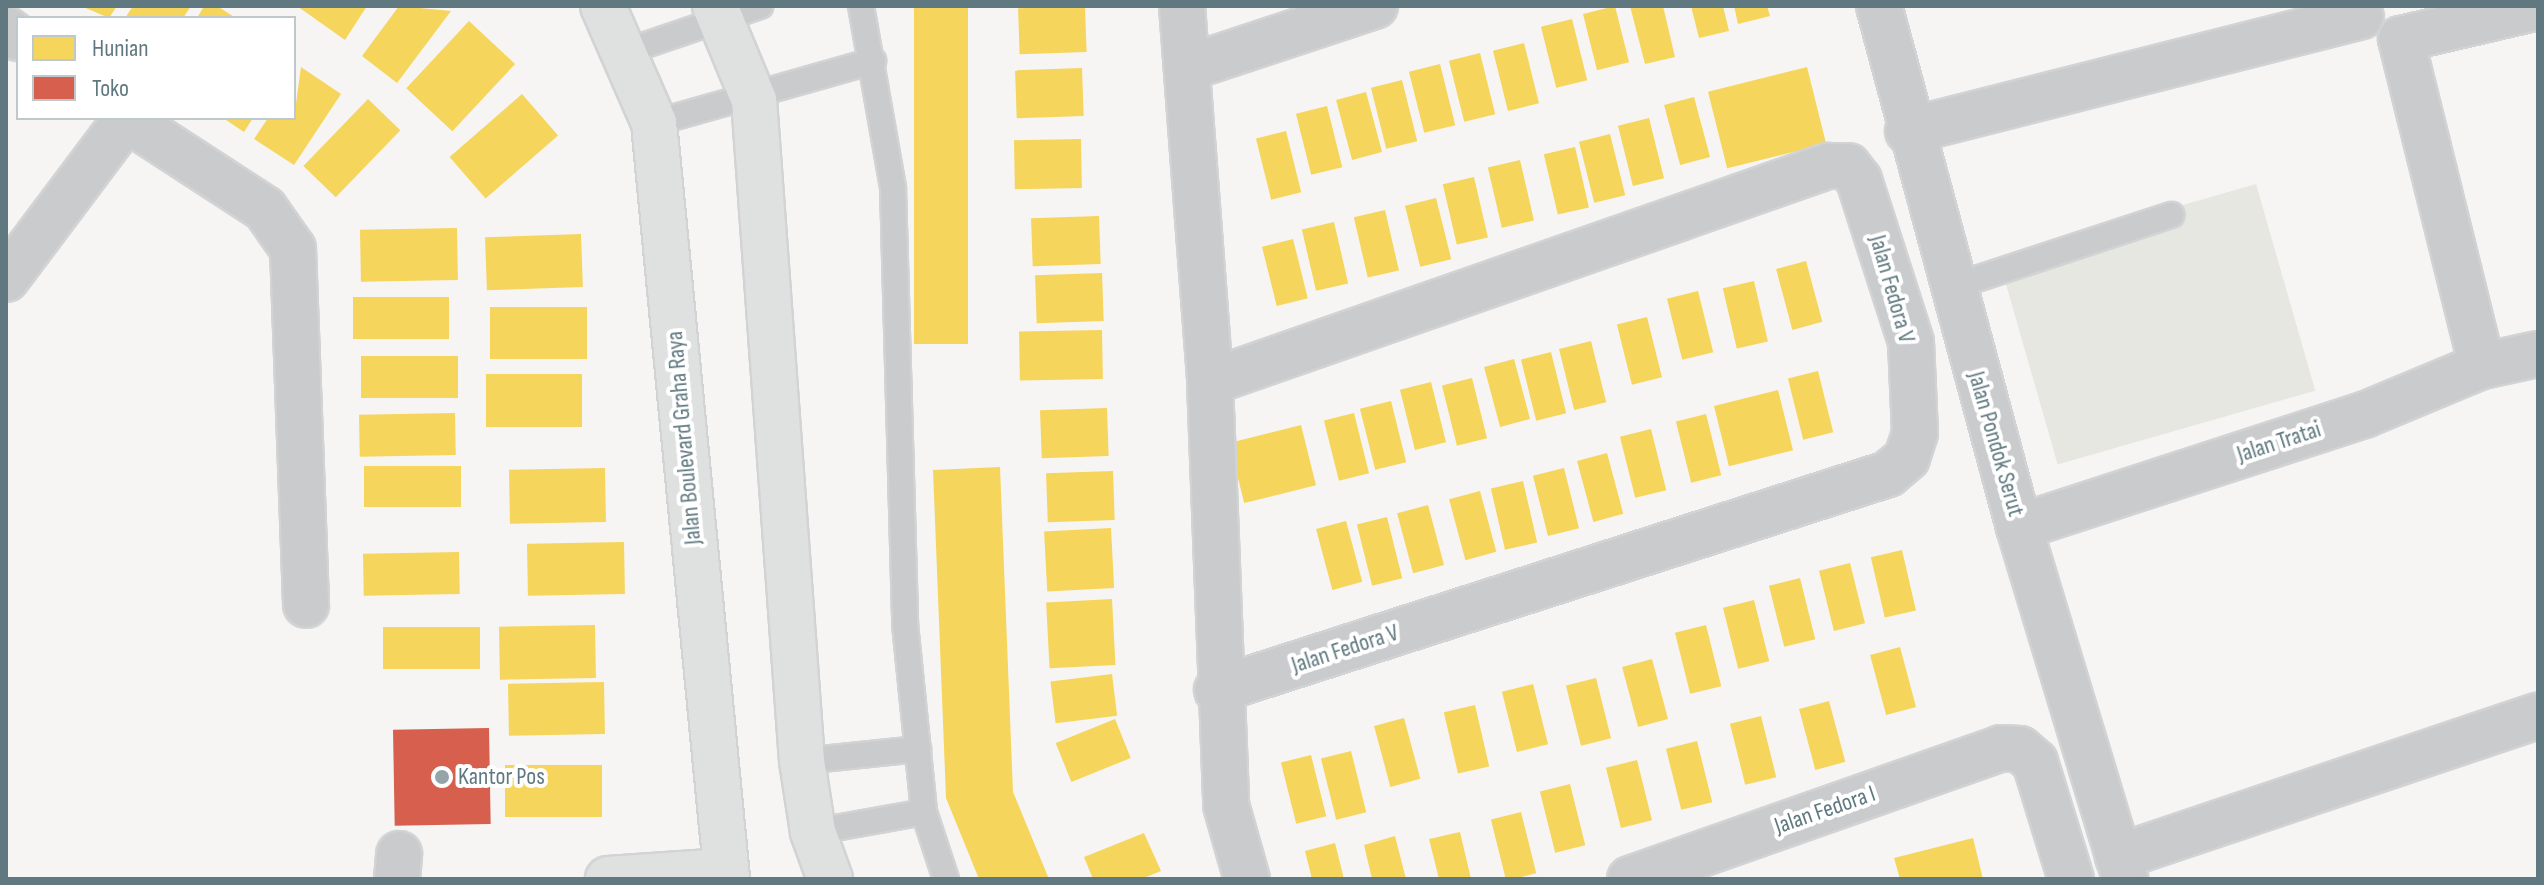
<!DOCTYPE html>
<style>
body{margin:0}
#map{position:relative;width:2544px;height:885px;overflow:hidden;background:#f6f5f4;font-family:"Sofia Sans Condensed",sans-serif}
div>[style]{position:absolute}
[style*='--x']{left:calc(var(--x)*1px);top:calc(var(--y)*1px);width:calc(var(--w)*1px);rotate:calc(var(--a)*1deg)}
.green>*{inset:0;background:#e6e7e1;transform-origin:0 0}
.homes>*{inset:0;background:#f6d55c;transform-origin:0 0}
.shops>*{inset:0;background:#d6604d;transform-origin:0 0}
.roads{filter:drop-shadow(2px 0 #d2d3d4) drop-shadow(-2px 0 #d2d3d4) drop-shadow(0 2px #d2d3d4) drop-shadow(0 -2px #d2d3d4)}
.lane>*{height:24px;margin:-12px;padding:0 12px;transform-origin:12px;border-radius:12px;background:#cacbcc}
.street>*{height:44px;margin:-22px;padding:0 22px;transform-origin:22px;border-radius:22px;background:#cacbcc}
.secondary>*{height:44px;margin:-22px;padding:0 22px;transform-origin:22px;border-radius:22px;background:#dfe0e0}
.dots>*{width:22px;height:22px;translate:-50% -50%;box-sizing:border-box;border:4px solid #fff;border-radius:50%}
span{translate:-50% -50%;white-space:nowrap;text-align:center;line-height:1.15;-webkit-text-stroke:8px #fff;paint-order:stroke}
.street-label{font-size:24px;color:#607980}
.poi-label{font-size:24px;color:#607980}
.left{translate:0 -50%;text-align:left}
.frame{position:absolute;inset:0;border:8px solid #607980;pointer-events:none}
.legend{position:absolute;left:16px;top:16px;width:280px;height:104px;box-sizing:border-box;background:#fff;border:2px solid #bfc9cc;margin:0;padding:10px 14px;list-style:none;font-size:24px;color:#607980}
.legend li{display:flex;align-items:center;gap:16px;height:40px}
.legend b{width:40px;border:2px solid #bfc9cc}
</style>
<div id="map">
<div class="green">
<div style="left:2256px;top:184px;width:215px;height:268px;rotate:74deg"></div>
</div>
<div class="homes">
<div style="clip-path:polygon(81px 6px,117px 6px,109px 18px)"></div>
<div style="clip-path:polygon(133px 6px,191px 6px,183px 18px,125px 18px)"></div>
<div style="clip-path:polygon(204px 6px,217px 6px,236px 18px,197px 18px)"></div>
<div style="clip-path:polygon(297px 6px,367px 6px,345px 40px)"></div>
<div style="clip-path:polygon(399px 6px,451px 11px,397px 83px,362px 56px)"></div>
<div style="left:914px;top:6px;width:54px;height:338px"></div>
<div style="left:1085px;top:6px;width:46px;height:67px;rotate:88deg"></div>
<div style="left:1615px;top:6px;width:58px;height:33px;rotate:76deg"></div>
<div style="clip-path:polygon(1630px 6px,1663px 6px,1675px 57px,1645px 64px)"></div>
<div style="clip-path:polygon(1691px 6px,1723px 6px,1729px 31px,1699px 38px)"></div>
<div style="clip-path:polygon(1734px 6px,1767px 6px,1770px 16px,1738px 24px)"></div>
<div style="left:1572px;top:19px;width:63px;height:32px;rotate:76deg"></div>
<div style="left:469px;top:21px;width:63px;height:92px;rotate:43deg"></div>
<div style="left:1524px;top:43px;width:62px;height:32px;rotate:76deg"></div>
<div style="left:1480px;top:53px;width:63px;height:32px;rotate:76deg"></div>
<div style="left:1440px;top:64px;width:63px;height:32px;rotate:76deg"></div>
<div style="clip-path:polygon(301px 67px,341px 94px,294px 165px,254px 139px,268px 118px,294px 118px)"></div>
<div style="left:1807px;top:67px;width:79px;height:102px;rotate:76deg"></div>
<div style="left:1082px;top:68px;width:48px;height:67px;rotate:88deg"></div>
<div style="left:1402px;top:80px;width:63px;height:32px;rotate:76deg"></div>
<div style="left:1366px;top:92px;width:62px;height:31px;rotate:75deg"></div>
<div style="left:522px;top:94px;width:55px;height:96px;rotate:49deg"></div>
<div style="left:1694px;top:97px;width:62px;height:31px;rotate:75deg"></div>
<div style="left:368px;top:99px;width:45px;height:93px;rotate:44deg"></div>
<div style="left:1327px;top:106px;width:63px;height:32px;rotate:76deg"></div>
<div style="clip-path:polygon(223px 118px,253px 118px,244px 132px)"></div>
<div style="left:1649px;top:118px;width:62px;height:32px;rotate:76deg"></div>
<div style="left:1286px;top:131px;width:63px;height:31px;rotate:76deg"></div>
<div style="left:1610px;top:134px;width:63px;height:32px;rotate:76deg"></div>
<div style="left:1081px;top:139px;width:49px;height:67px;rotate:89deg"></div>
<div style="left:1575px;top:147px;width:62px;height:32px;rotate:77deg"></div>
<div style="left:1520px;top:160px;width:62px;height:33px;rotate:77deg"></div>
<div style="left:1474px;top:177px;width:62px;height:32px;rotate:77deg"></div>
<div style="left:1436px;top:198px;width:63px;height:32px;rotate:76deg"></div>
<div style="left:1385px;top:210px;width:62px;height:32px;rotate:77deg"></div>
<div style="left:1099px;top:216px;width:48px;height:68px;rotate:88deg"></div>
<div style="left:1334px;top:222px;width:63px;height:33px;rotate:77deg"></div>
<div style="left:457px;top:228px;width:52px;height:97px;rotate:89deg"></div>
<div style="left:581px;top:234px;width:53px;height:96px;rotate:88deg"></div>
<div style="left:1293px;top:239px;width:61px;height:32px;rotate:76deg"></div>
<div style="left:1806px;top:261px;width:63px;height:31px;rotate:75deg"></div>
<div style="left:1102px;top:273px;width:48px;height:67px;rotate:88deg"></div>
<div style="left:1754px;top:281px;width:62px;height:32px;rotate:77deg"></div>
<div style="left:1698px;top:291px;width:63px;height:32px;rotate:76deg"></div>
<div style="left:449px;top:297px;width:42px;height:96px;rotate:90deg"></div>
<div style="left:587px;top:307px;width:52px;height:97px;rotate:90deg"></div>
<div style="left:1647px;top:317px;width:62px;height:31px;rotate:76deg"></div>
<div style="left:1102px;top:330px;width:49px;height:83px;rotate:89deg"></div>
<div style="left:1591px;top:341px;width:63px;height:33px;rotate:76deg"></div>
<div style="left:1551px;top:352px;width:63px;height:31px;rotate:76deg"></div>
<div style="left:458px;top:356px;width:42px;height:97px;rotate:90deg"></div>
<div style="left:1514px;top:359px;width:62px;height:31px;rotate:75deg"></div>
<div style="left:1818px;top:371px;width:63px;height:31px;rotate:76deg"></div>
<div style="left:582px;top:374px;width:53px;height:96px;rotate:90deg"></div>
<div style="left:1472px;top:378px;width:62px;height:31px;rotate:76deg"></div>
<div style="left:1431px;top:382px;width:62px;height:32px;rotate:76deg"></div>
<div style="left:1778px;top:390px;width:62px;height:66px;rotate:76deg"></div>
<div style="left:1391px;top:401px;width:63px;height:32px;rotate:76deg"></div>
<div style="left:1107px;top:408px;width:48px;height:67px;rotate:88deg"></div>
<div style="left:455px;top:413px;width:42px;height:96px;rotate:89deg"></div>
<div style="left:1354px;top:413px;width:62px;height:31px;rotate:76deg"></div>
<div style="left:1706px;top:414px;width:63px;height:31px;rotate:76deg"></div>
<div style="left:1301px;top:425px;width:62px;height:74px;rotate:76deg"></div>
<div style="left:1651px;top:429px;width:63px;height:32px;rotate:76deg"></div>
<div style="left:1607px;top:453px;width:63px;height:31px;rotate:75deg"></div>
<div style="left:461px;top:466px;width:41px;height:97px;rotate:90deg"></div>
<div style="clip-path:polygon(1000px 467px,1013px 792px,1049px 879px,979px 879px,946px 798px,933px 470px)"></div>
<div style="left:605px;top:468px;width:54px;height:96px;rotate:89deg"></div>
<div style="left:1564px;top:468px;width:62px;height:32px;rotate:76deg"></div>
<div style="left:1113px;top:471px;width:49px;height:67px;rotate:88deg"></div>
<div style="left:1523px;top:481px;width:63px;height:33px;rotate:77deg"></div>
<div style="left:1480px;top:491px;width:63px;height:32px;rotate:75deg"></div>
<div style="left:1428px;top:505px;width:62px;height:32px;rotate:75deg"></div>
<div style="left:1387px;top:517px;width:63px;height:31px;rotate:76deg"></div>
<div style="left:1346px;top:521px;width:63px;height:31px;rotate:75deg"></div>
<div style="left:1111px;top:528px;width:60px;height:67px;rotate:87deg"></div>
<div style="left:624px;top:542px;width:52px;height:97px;rotate:89deg"></div>
<div style="left:1902px;top:550px;width:62px;height:32px;rotate:77deg"></div>
<div style="left:459px;top:552px;width:42px;height:96px;rotate:89deg"></div>
<div style="left:1850px;top:563px;width:62px;height:32px;rotate:76deg"></div>
<div style="left:1800px;top:578px;width:63px;height:32px;rotate:76deg"></div>
<div style="left:1112px;top:599px;width:66px;height:66px;rotate:87deg"></div>
<div style="left:1754px;top:600px;width:63px;height:32px;rotate:76deg"></div>
<div style="left:595px;top:625px;width:53px;height:96px;rotate:89deg"></div>
<div style="left:1706px;top:625px;width:63px;height:32px;rotate:76deg"></div>
<div style="left:480px;top:627px;width:42px;height:97px;rotate:90deg"></div>
<div style="left:1900px;top:647px;width:62px;height:31px;rotate:75deg"></div>
<div style="left:1652px;top:659px;width:62px;height:31px;rotate:75deg"></div>
<div style="left:1112px;top:674px;width:42px;height:62px;rotate:83deg"></div>
<div style="left:1596px;top:678px;width:62px;height:31px;rotate:76deg"></div>
<div style="left:604px;top:682px;width:52px;height:96px;rotate:89deg"></div>
<div style="left:1533px;top:684px;width:62px;height:32px;rotate:76deg"></div>
<div style="left:1829px;top:701px;width:63px;height:31px;rotate:75deg"></div>
<div style="left:1475px;top:705px;width:63px;height:32px;rotate:77deg"></div>
<div style="left:1761px;top:716px;width:63px;height:32px;rotate:76deg"></div>
<div style="left:1404px;top:718px;width:63px;height:31px;rotate:75deg"></div>
<div style="left:1115px;top:719px;width:42px;height:64px;rotate:68deg"></div>
<div style="left:1697px;top:741px;width:63px;height:32px;rotate:76deg"></div>
<div style="left:1351px;top:751px;width:63px;height:31px;rotate:76deg"></div>
<div style="left:1311px;top:755px;width:63px;height:31px;rotate:76deg"></div>
<div style="left:1637px;top:760px;width:62px;height:32px;rotate:76deg"></div>
<div style="left:602px;top:765px;width:52px;height:97px;rotate:90deg"></div>
<div style="left:1570px;top:784px;width:63px;height:31px;rotate:76deg"></div>
<div style="left:1521px;top:812px;width:63px;height:31px;rotate:76deg"></div>
<div style="clip-path:polygon(1460px 832px,1471px 879px,1439px 879px,1429px 839px)"></div>
<div style="clip-path:polygon(1144px 833px,1161px 871px,1141px 879px,1093px 879px,1084px 857px)"></div>
<div style="clip-path:polygon(1395px 836px,1406px 879px,1372px 879px,1364px 845px)"></div>
<div style="clip-path:polygon(1973px 838px,1983px 879px,1900px 879px,1894px 858px)"></div>
<div style="clip-path:polygon(1335px 843px,1344px 879px,1312px 879px,1305px 851px)"></div>
</div>
<div class="shops">
<div style="left:489px;top:728px;width:96px;height:96px;rotate:89deg"></div>
</div>
<div class="roads">
<div class="lane">
<div style="--x:861;--y:6;--w:185;--a:80"></div>
<div style="--x:893;--y:188;--w:436;--a:88.4"></div>
<div style="--x:905;--y:624;--w:189;--a:84.2"></div>
<div style="--x:924;--y:812;--w:71;--a:71.8"></div>
<div style="--x:625;--y:52;--w:143;--a:-18.8"></div>
<div style="--x:654;--y:123;--w:228;--a:-15.8"></div>
<div style="--x:1952;--y:287;--w:231;--a:-18.2"></div>
<div style="--x:802;--y:761;--w:117;--a:-5.9"></div>
<div style="--x:813;--y:832;--w:113;--a:-10.2"></div>
</div>
<div class="street">
<div style="--x:1182;--y:6;--w:377;--a:85.7"></div>
<div style="--x:1210;--y:382;--w:423;--a:87.8"></div>
<div style="--x:1226;--y:805;--w:77;--a:74.2"></div>
<div style="--x:1879;--y:6;--w:539;--a:74.96"></div>
<div style="--x:2019;--y:527;--w:368;--a:73.2"></div>
<div style="--x:6;--y:29;--w:15;--a:37"></div>
<div style="--x:1187;--y:68;--w:198;--a:-18.3"></div>
<div style="--x:125;--y:118;--w:167;--a:33"></div>
<div style="--x:265;--y:209;--w:49;--a:55"></div>
<div style="--x:293;--y:249;--w:356;--a:87.9"></div>
<div style="--x:1908;--y:131;--w:467;--a:-14.2"></div>
<div style="--x:6;--y:279;--w:200;--a:-53.1"></div>
<div style="--x:2482;--y:366;--w:337;--a:-103.9"></div>
<div style="--x:2401;--y:39;--w:141;--a:-13.1"></div>
<div style="--x:1210;--y:382;--w:655;--a:-19.27"></div>
<div style="--x:1828;--y:166;--w:20;--a:0"></div>
<div style="--x:1848;--y:166;--w:18;--a:52"></div>
<div style="--x:1859;--y:180;--w:170;--a:72.2"></div>
<div style="--x:1911;--y:342;--w:91;--a:87.5"></div>
<div style="--x:1915;--y:433;--w:26;--a:108"></div>
<div style="--x:1907;--y:458;--w:25;--a:140"></div>
<div style="--x:1888;--y:474;--w:705;--a:162.16"></div>
<div style="--x:2019;--y:527;--w:363;--a:-18"></div>
<div style="--x:2364;--y:415;--w:128;--a:-22.6"></div>
<div style="--x:2482;--y:366;--w:57;--a:-12.1"></div>
<div style="--x:2118;--y:857;--w:443;--a:-18.6"></div>
<div style="--x:397;--y:879;--w:25;--a:-85"></div>
<div style="--x:1630;--y:879;--w:393;--a:-19.4"></div>
<div style="--x:2001;--y:748;--w:19;--a:3"></div>
<div style="--x:2020;--y:749;--w:20;--a:41"></div>
<div style="--x:2035;--y:762;--w:122;--a:72.9"></div>
</div>
<div class="secondary">
<div style="--x:603;--y:6;--w:128;--a:66.4"></div>
<div style="--x:654;--y:123;--w:760;--a:84.48"></div>
<div style="--x:715;--y:6;--w:102;--a:67.5"></div>
<div style="--x:754;--y:100;--w:663;--a:85.85"></div>
<div style="--x:802;--y:761;--w:72;--a:81.2"></div>
<div style="--x:813;--y:832;--w:50;--a:70.1"></div>
<div style="--x:608;--y:879;--w:117;--a:-3.9"></div>
</div>
</div>
<div class="dots">
<div style="left:442px;top:777px;background:#94a4a9"></div>
</div>
<div class="street-label">
<span style="left:1892px;top:289px;rotate:74deg">Jalan Fedora V</span>
<span style="left:684px;top:438px;rotate:-95deg">Jalan Boulevard Graha Raya</span>
<span style="left:2279px;top:442px;rotate:-18deg">Jalan Tratai</span>
<span style="left:1996px;top:444px;rotate:74deg">Jalan Pondok Serut</span>
<span style="left:1345px;top:649px;rotate:-18deg">Jalan Fedora V</span>
<span style="left:1825px;top:810px;rotate:-19deg">Jalan Fedora I</span>
</div>
<div class="poi-label">
<span class="left" style="left:458px;top:777px">Kantor Pos</span>
</div>
<div class="frame"></div>
<ul class="legend">
<li><b style="height:22px;background:#f6d55c"></b>Hunian</li>
<li><b style="height:22px;background:#d6604d"></b>Toko</li>
</ul>
</div>
